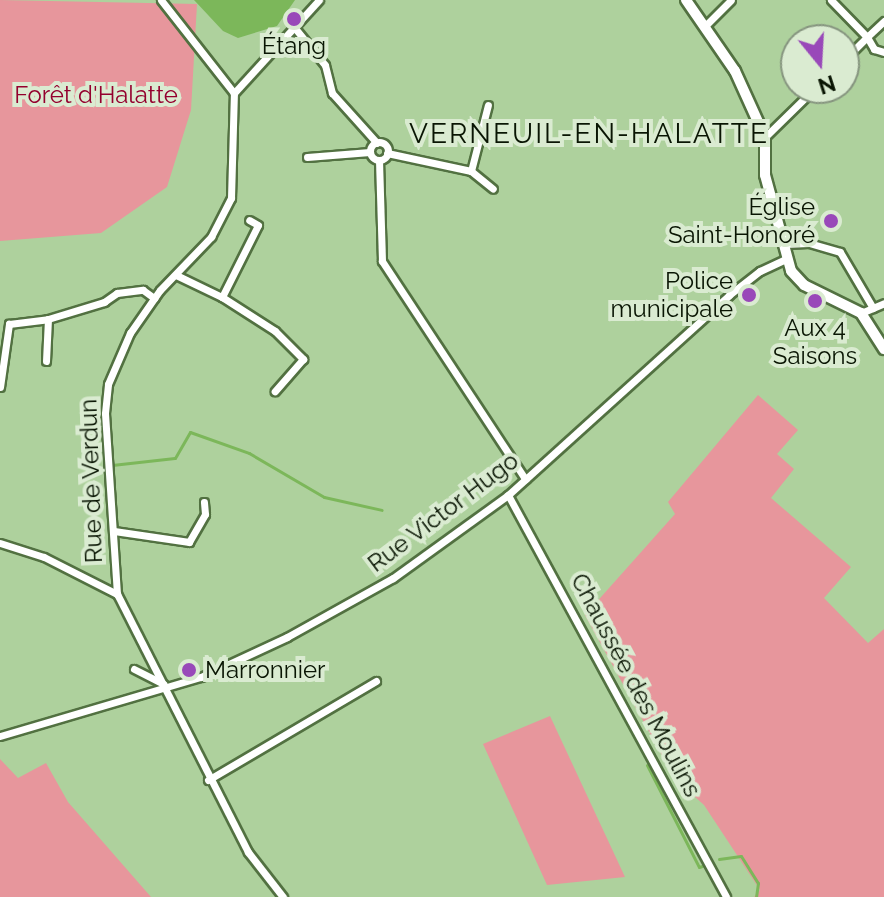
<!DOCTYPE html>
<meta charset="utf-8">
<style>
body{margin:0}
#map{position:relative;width:884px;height:897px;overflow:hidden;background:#aed19d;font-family:Raleway,sans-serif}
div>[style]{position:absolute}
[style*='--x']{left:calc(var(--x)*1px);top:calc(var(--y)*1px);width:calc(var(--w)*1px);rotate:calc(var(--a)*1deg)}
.green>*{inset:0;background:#e7969c}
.water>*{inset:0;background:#7cb75a}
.stream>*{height:3px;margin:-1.5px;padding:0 1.5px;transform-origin:1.5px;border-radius:1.5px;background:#7cb75a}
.roads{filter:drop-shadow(2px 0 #527141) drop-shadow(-2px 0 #527141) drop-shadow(0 2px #527141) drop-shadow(0 -2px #527141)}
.street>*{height:7px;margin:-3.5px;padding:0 3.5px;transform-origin:3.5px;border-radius:3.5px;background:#fff}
.street>.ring{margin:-3.5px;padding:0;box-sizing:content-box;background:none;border:7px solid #fff;border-radius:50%}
.secondary>*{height:10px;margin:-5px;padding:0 5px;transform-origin:5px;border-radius:5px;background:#fff}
.dots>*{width:22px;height:22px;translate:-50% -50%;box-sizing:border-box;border:4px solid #daebd1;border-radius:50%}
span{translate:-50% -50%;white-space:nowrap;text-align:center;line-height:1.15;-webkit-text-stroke:8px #daebd1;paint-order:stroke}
.poi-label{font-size:24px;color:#091503}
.right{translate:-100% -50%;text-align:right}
.left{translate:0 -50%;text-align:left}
.park-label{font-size:24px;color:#94002e}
.street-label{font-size:24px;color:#091503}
.quarter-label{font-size:28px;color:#091503;letter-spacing:2px}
.north{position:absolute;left:780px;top:24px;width:80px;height:80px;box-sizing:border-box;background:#daebd1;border:2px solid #86957f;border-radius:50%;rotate:162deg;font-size:22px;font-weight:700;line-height:32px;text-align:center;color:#091503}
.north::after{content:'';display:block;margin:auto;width:28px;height:36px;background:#9949b9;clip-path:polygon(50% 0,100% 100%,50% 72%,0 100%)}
</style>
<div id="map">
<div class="green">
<div style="clip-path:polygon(0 0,197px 4px,191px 110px,167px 187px,101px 233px,0 241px)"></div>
<div style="clip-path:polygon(758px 395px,798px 430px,777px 454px,794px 469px,771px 498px,851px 567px,824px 598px,868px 643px,884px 629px,884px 897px,754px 897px,760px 890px,704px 805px,675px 779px,585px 615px,675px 514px,668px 502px)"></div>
<div style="clip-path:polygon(550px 716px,625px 877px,547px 885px,483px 744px)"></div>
<div style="clip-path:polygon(0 759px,18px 778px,46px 763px,68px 802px,151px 897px,0 897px)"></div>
</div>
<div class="water">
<div style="clip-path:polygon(194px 0,295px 0,277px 26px,238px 38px,223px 31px)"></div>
</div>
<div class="stream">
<div style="--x:112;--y:465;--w:63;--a:-6.3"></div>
<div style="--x:175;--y:458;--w:30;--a:-60"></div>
<div style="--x:190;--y:432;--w:63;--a:19.6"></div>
<div style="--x:249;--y:453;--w:87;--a:30.4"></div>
<div style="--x:324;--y:497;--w:59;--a:12.6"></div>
<div style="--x:647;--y:765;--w:114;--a:63"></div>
<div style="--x:699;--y:867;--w:6;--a:-18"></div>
<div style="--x:719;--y:859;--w:22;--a:-8"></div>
<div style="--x:741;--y:856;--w:32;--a:58"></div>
<div style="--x:758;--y:883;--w:14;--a:98"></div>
</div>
<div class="roads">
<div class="street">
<div style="--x:161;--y:0;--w:118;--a:51.9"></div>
<div style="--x:831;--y:0;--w:52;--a:45.8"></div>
<div style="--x:867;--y:37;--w:33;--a:135"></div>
<div style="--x:884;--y:21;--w:23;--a:137"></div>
<div style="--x:867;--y:37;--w:14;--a:60"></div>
<div style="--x:874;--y:49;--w:10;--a:17"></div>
<div style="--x:706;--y:25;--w:35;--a:-45"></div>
<div style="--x:294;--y:27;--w:49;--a:50.8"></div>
<div style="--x:325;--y:65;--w:29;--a:76"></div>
<div style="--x:332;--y:93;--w:67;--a:48"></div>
<div style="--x:765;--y:137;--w:70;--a:-44.4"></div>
<div class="ring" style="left:370px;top:142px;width:11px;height:11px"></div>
<div style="--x:387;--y:153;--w:86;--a:12.1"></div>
<div style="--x:471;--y:171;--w:28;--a:39"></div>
<div style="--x:307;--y:157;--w:63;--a:-4.5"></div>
<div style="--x:379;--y:160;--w:101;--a:88.3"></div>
<div style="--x:382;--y:261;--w:261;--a:56.7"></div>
<div style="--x:471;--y:171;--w:68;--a:-75.6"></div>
<div style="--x:782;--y:244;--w:27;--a:-2"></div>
<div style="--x:809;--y:243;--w:32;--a:16"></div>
<div style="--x:840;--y:252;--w:65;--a:59.5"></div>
<div style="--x:176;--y:275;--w:51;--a:25.6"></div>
<div style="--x:222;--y:297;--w:80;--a:-63.4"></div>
<div style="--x:258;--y:225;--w:10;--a:-151"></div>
<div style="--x:222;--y:297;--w:63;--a:32.7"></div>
<div style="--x:275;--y:331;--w:40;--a:45"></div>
<div style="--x:303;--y:359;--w:43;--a:131.2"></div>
<div style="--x:861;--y:313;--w:25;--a:-23"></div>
<div style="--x:46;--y:361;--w:42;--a:-87.3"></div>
<div style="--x:0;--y:387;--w:64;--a:-81.9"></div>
<div style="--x:9;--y:324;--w:39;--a:-7"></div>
<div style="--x:48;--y:319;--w:59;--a:-16.9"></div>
<div style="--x:104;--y:302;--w:16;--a:-35"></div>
<div style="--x:117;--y:293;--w:26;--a:-7"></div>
<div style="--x:143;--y:290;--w:14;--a:36"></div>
<div style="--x:508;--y:495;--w:457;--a:61.5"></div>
<div style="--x:114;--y:531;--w:76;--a:8.3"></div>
<div style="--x:189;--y:542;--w:32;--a:-60"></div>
<div style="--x:205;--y:514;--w:12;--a:-95"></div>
<div style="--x:0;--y:543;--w:46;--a:17.7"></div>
<div style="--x:44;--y:557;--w:82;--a:26.9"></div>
<div style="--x:134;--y:669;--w:33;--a:27"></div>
<div style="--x:0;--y:736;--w:209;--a:-16.4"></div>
<div style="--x:201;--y:677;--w:95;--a:-24.9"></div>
<div style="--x:287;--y:637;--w:121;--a:-29.1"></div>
<div style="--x:393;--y:578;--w:142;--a:-35.8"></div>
<div style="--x:508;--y:495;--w:298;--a:-42.1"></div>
<div style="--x:729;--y:295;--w:39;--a:-38"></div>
<div style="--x:760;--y:271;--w:29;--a:-25"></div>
<div style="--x:208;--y:780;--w:195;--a:-30.5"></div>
<div style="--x:283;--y:897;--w:57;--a:-127.9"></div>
<div style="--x:248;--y:852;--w:289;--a:-116.9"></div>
<div style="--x:117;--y:594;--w:181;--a:-93.8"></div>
<div style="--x:105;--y:413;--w:29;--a:-84"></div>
<div style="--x:108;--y:384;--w:56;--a:-66.7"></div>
<div style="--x:130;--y:333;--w:52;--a:-55.1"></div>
<div style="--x:160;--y:290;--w:74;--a:-46.1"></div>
<div style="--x:211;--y:237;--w:44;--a:-62.9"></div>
<div style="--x:231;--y:198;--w:105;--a:-88.4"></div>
<div style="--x:234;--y:93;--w:126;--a:-47.6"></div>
</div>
<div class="secondary">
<div style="--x:686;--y:0;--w:86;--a:55.4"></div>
<div style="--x:735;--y:71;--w:72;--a:65.6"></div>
<div style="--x:765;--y:137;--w:38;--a:90"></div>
<div style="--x:765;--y:175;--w:99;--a:74.8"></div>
<div style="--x:791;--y:271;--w:19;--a:47"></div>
<div style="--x:804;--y:285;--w:64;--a:26.2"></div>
<div style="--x:861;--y:313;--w:43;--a:57.4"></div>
</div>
</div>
<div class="dots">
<div style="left:294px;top:19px;background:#9949b9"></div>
<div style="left:831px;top:221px;background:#9949b9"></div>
<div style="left:749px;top:295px;background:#9949b9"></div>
<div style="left:815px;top:301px;background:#9949b9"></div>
<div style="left:189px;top:670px;background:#9949b9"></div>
</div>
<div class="poi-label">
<span style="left:294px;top:46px">Étang</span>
<span class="right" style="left:815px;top:221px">Église<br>Saint-Honoré</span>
<span class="right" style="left:733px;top:295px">Police<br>municipale</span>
<span style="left:815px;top:342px">Aux 4<br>Saisons</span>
<span class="left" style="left:205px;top:670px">Marronnier</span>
</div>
<div class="park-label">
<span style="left:96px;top:95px">Forêt d'Halatte</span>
</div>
<div class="street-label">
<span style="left:91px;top:481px;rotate:-92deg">Rue de Verdun</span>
<span style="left:443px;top:512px;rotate:-37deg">Rue Victor Hugo</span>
<span style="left:636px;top:685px;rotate:62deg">Chaussée des Moulins</span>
</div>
<div class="quarter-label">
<span style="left:589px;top:134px">VERNEUIL-EN-HALATTE</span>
</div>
<div class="north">N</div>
</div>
